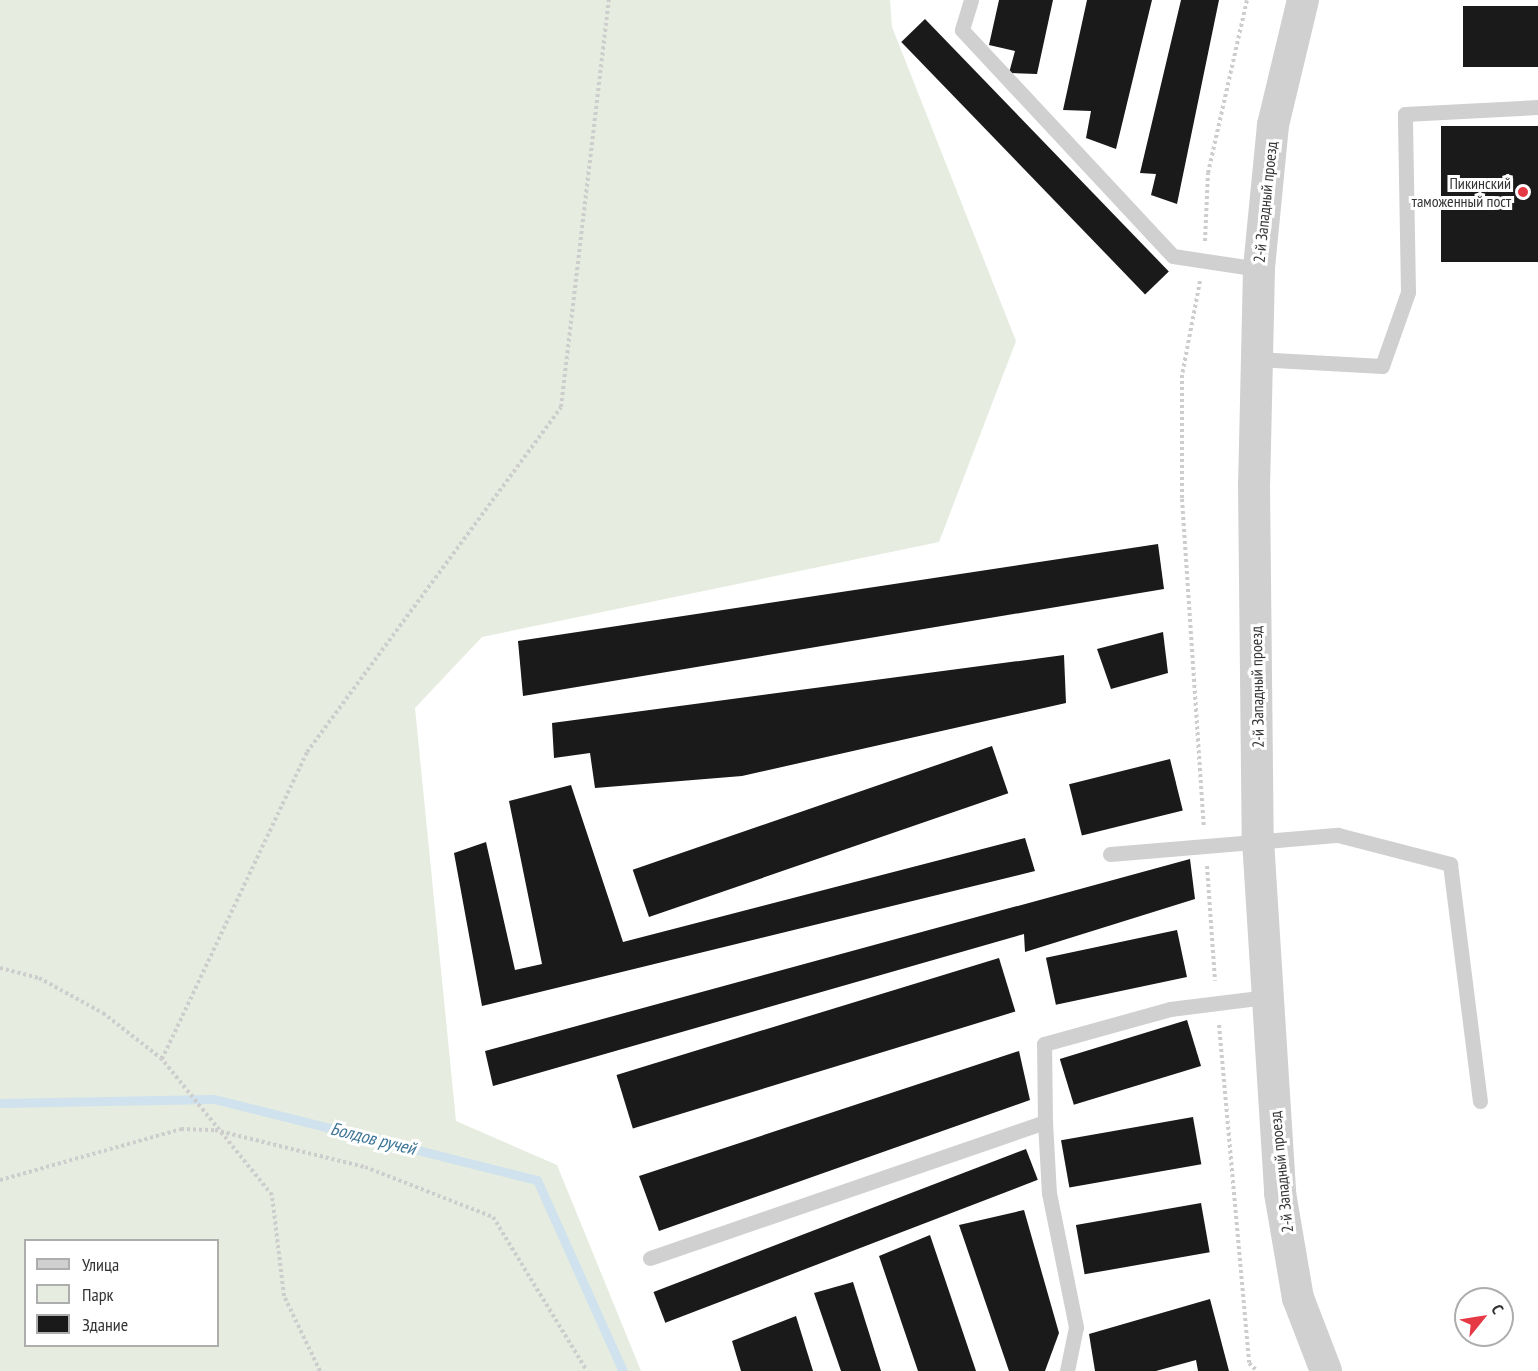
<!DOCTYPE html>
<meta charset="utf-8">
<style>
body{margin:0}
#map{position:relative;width:1538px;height:1371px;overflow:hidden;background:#fff;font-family:"PT Sans Narrow",sans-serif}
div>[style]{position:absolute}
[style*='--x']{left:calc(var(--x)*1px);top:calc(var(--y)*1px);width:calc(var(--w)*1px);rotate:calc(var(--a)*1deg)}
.green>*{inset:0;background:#e6ecdf}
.stream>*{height:9px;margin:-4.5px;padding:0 4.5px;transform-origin:4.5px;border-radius:4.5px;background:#cfe2ee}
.building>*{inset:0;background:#1a1a1a;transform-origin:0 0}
.path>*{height:4px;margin-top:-2px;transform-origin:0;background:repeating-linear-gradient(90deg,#cdcdcd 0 3px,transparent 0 6px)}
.service>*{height:15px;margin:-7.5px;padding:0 7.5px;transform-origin:7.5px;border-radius:7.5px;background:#d0d0d0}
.minor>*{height:32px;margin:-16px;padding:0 16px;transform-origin:16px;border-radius:16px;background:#d0d0d0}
.dots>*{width:16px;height:16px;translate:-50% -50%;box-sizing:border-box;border:3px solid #fff;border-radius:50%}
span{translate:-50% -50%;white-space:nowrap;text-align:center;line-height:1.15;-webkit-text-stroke:6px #fff;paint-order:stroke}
.poi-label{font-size:16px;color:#333}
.right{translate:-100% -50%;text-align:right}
.street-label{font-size:16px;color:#333}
.water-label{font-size:18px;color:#3f7597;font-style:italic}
.legend{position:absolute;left:24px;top:1239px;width:195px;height:108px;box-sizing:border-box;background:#fff;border:2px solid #adadad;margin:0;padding:8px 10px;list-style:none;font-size:18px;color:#333}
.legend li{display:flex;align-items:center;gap:12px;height:30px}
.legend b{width:30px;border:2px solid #adadad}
.north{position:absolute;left:1454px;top:1287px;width:60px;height:60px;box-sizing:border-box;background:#fff;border:2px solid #adadad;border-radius:50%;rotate:60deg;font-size:16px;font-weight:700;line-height:24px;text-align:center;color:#333}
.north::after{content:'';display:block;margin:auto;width:21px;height:27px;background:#e63946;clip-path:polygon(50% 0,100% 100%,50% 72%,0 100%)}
</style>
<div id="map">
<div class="green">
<div style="clip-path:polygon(evenodd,0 0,890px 0,892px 27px,1016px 341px,939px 542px,482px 637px,415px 708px,456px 1121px,557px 1165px,641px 1371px,0 1371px,0 0,26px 1240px,218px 1240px,218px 1346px,26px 1346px,26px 1240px)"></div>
</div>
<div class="stream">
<div style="--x:0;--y:1103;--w:214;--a:-1.1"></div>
<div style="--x:214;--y:1099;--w:333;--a:14.1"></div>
<div style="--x:537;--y:1180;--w:209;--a:65.8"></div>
</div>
<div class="building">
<div style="clip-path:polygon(999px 0,1053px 0,1037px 74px,1009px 73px,1015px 51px,989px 45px)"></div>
<div style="clip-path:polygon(1087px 0,1152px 0,1116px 149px,1086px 138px,1091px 111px,1063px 110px)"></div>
<div style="clip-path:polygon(1181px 0,1219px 0,1177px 204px,1151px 195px,1156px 174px,1140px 173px)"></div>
<div style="left:1538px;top:6px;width:61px;height:75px;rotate:90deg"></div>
<div style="left:925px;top:19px;width:351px;height:33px;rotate:46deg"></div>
<div style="left:1538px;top:126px;width:136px;height:97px;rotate:90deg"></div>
<div style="clip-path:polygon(1158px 544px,1164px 589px,523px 696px,518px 641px)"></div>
<div style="clip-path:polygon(1163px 632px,1168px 673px,1111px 689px,1097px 649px)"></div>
<div style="clip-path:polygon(1064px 655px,1066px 703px,742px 776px,595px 788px,590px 753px,554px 758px,552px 723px)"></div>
<div style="left:992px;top:746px;width:50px;height:380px;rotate:71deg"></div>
<div style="left:1170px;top:759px;width:53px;height:104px;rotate:76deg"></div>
<div style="clip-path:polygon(571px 785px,623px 942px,1025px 838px,1035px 871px,482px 1006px,454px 853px,486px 842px,515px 970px,542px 964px,509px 801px)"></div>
<div style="clip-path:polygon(1190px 859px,1195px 899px,1025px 952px,1024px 934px,493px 1086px,485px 1051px)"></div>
<div style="left:1177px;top:930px;width:48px;height:134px;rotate:78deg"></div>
<div style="left:999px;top:958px;width:56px;height:400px;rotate:73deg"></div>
<div style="left:1187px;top:1020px;width:48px;height:133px;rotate:73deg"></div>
<div style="clip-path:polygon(1019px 1051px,1030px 1100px,659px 1231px,639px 1176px)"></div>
<div style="left:1193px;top:1117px;width:48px;height:134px;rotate:80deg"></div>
<div style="left:1026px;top:1149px;width:33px;height:399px;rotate:69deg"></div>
<div style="left:1201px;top:1203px;width:50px;height:127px;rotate:80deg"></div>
<div style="clip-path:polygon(1024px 1210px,1059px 1333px,1045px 1371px,1009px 1371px,959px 1225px)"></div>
<div style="clip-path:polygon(930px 1235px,976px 1371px,918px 1371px,879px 1256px)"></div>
<div style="clip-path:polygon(853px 1282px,881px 1371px,841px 1371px,814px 1293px)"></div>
<div style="clip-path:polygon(1210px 1299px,1229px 1371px,1198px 1371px,1196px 1360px,1156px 1371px,1095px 1371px,1089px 1334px)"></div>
<div style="clip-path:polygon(796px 1316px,813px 1371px,741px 1371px,732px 1341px)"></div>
</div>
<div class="path">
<div style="--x:1205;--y:241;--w:68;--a:-87.5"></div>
<div style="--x:1208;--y:173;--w:177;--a:-77.3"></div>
<div style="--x:1200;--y:281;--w:96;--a:100.8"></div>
<div style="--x:1182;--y:375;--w:124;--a:90"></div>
<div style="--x:1182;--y:499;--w:328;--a:86.2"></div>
<div style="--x:1207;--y:866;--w:115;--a:86"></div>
<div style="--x:0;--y:968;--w:40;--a:14.4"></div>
<div style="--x:39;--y:978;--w:73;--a:28.7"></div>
<div style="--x:103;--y:1013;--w:75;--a:37.9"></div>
<div style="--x:1219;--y:1025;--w:339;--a:84.9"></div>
<div style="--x:1249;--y:1363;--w:11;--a:45"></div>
<div style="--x:0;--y:1180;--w:188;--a:-15.7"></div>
<div style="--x:181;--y:1129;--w:34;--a:2"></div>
<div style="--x:215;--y:1130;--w:154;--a:13.9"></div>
<div style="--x:365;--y:1167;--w:137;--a:21.3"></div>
<div style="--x:493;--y:1217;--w:180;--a:58.6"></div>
<div style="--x:320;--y:1371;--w:83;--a:-115.6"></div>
<div style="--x:284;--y:1296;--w:102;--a:-96.8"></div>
<div style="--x:272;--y:1195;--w:175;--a:-129"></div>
<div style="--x:162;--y:1059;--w:340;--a:-64.7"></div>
<div style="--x:307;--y:752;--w:428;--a:-53.6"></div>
<div style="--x:561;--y:407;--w:410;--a:-83.3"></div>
</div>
<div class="service">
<div style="--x:971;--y:0;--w:31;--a:107"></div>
<div style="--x:962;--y:30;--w:309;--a:47"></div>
<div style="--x:1173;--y:256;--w:87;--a:8.6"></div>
<div style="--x:1255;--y:359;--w:127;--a:3.2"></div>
<div style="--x:1382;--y:366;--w:78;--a:-70.6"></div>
<div style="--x:1408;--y:292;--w:178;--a:-91"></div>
<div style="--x:1405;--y:114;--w:133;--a:-3"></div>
<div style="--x:1110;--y:854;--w:229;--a:-4.8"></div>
<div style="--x:1338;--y:835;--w:116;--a:14.5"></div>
<div style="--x:1450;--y:864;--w:239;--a:82.8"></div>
<div style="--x:1045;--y:1122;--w:71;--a:86.8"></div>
<div style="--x:1049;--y:1193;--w:137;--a:78.6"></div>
<div style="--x:1076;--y:1327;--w:45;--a:101.6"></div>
<div style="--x:650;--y:1258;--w:418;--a:-19"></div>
<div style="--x:1045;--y:1122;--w:78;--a:-90.7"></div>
<div style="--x:1044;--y:1044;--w:131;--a:-15.5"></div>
<div style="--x:1170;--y:1009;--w:98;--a:-7.1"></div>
</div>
<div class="minor">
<div style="--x:1303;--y:0;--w:129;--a:103.5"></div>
<div style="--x:1273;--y:125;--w:145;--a:95.6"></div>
<div style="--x:1259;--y:269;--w:215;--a:91.3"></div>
<div style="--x:1254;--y:484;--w:356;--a:89.4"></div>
<div style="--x:1258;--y:840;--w:354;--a:86.4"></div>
<div style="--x:1280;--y:1193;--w:107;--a:80.3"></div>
<div style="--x:1298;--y:1298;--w:78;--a:69"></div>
</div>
<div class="dots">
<div style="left:1523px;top:192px;background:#e63946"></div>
</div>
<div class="poi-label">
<span class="right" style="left:1511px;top:192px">Пикинский<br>таможенный пост</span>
</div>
<div class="street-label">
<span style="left:1265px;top:202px;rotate:-84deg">2-й Западный проезд</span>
<span style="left:1257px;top:687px;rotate:-91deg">2-й Западный проезд</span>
<span style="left:1281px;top:1172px;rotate:-96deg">2-й Западный проезд</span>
</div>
<div class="water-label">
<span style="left:373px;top:1139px;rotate:14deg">Болдов ручей</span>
</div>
<ul class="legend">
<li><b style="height:8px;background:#d0d0d0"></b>Улица</li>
<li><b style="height:16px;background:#e6ecdf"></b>Парк</li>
<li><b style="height:16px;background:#1a1a1a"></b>Здание</li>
</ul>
<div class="north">С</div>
</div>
